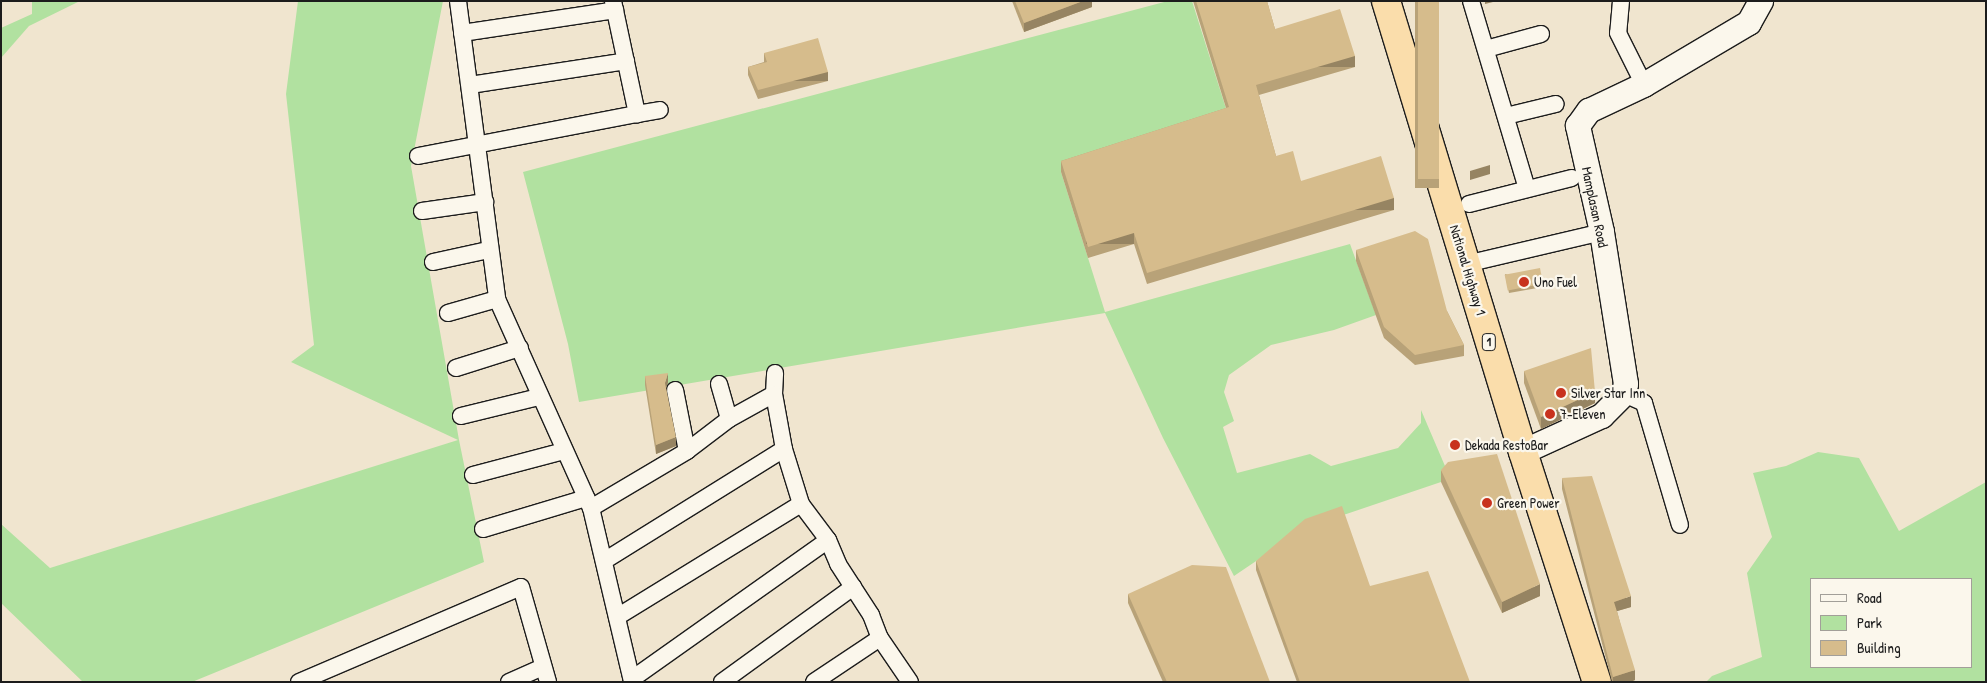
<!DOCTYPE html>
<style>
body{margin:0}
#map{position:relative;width:1987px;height:683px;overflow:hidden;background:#f0e5cf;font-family:"Patrick Hand",sans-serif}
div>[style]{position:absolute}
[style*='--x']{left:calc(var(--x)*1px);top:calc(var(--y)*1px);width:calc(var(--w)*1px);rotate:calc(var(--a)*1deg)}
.green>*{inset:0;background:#b1e1a0}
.roads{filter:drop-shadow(1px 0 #1c1c1c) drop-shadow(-1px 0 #1c1c1c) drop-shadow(0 1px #1c1c1c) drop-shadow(0 -1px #1c1c1c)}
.street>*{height:16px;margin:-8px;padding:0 8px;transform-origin:8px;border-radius:8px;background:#fbf7ec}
.secondary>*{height:24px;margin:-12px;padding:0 12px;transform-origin:12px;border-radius:12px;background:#fbf7ec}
.highway>*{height:28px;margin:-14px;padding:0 14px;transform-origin:14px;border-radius:14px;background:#faddab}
.wall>*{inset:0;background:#b8a278;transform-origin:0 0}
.shaded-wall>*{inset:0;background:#968462;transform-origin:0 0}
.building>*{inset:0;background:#d6bc8c;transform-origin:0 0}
.dots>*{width:14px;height:14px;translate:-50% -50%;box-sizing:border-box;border:2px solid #fbf7ec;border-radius:50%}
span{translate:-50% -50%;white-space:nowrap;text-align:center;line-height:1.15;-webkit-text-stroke:4.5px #fbf7ec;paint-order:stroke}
.shield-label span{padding:1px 4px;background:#fbf7ec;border:1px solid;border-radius:4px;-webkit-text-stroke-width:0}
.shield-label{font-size:12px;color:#1c1c1c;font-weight:700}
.street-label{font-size:14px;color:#1c1c1c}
.poi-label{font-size:14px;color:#1c1c1c}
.left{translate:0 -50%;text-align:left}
.frame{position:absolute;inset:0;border:2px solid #1c1c1c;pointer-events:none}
.legend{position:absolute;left:1810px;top:578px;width:162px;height:90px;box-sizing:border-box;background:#fbf7ec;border:1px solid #a29f99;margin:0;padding:6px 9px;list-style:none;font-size:15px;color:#1c1c1c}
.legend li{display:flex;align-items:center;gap:10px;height:25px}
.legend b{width:25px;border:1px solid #a29f99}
</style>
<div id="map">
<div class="green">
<div style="clip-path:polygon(32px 1px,80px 1px,29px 26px,1px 58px,1px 28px,32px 14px)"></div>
<div style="clip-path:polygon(298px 1px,443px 1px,411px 166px,459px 440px,484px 562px,192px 682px,83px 682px,1px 603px,1px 524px,50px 568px,458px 440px,291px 362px,314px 345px,286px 94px)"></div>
<div style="clip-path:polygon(1168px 1px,1192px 1px,1229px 118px,1061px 172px,1105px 312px,1350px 244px,1376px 315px,1334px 330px,1271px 345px,1229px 375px,1224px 392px,1234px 421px,1223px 427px,1237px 473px,1310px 454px,1331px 466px,1398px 448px,1421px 423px,1421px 410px,1448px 473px,1441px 482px,1305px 528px,1234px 576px,1163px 438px,1105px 313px,579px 402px,568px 344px,523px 172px)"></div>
<div style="clip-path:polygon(evenodd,1818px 452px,1859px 458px,1899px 531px,1986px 482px,1986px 682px,1706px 682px,1712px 676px,1762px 657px,1747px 573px,1772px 537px,1753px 473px,1786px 466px,1818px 452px,1971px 579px,1971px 667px,1811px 667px,1811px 579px,1971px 579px)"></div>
</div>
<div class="roads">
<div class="street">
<div style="--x:458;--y:1;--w:301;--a:82.5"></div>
<div style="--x:497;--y:299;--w:229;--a:65.8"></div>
<div style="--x:591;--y:508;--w:179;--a:76.7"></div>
<div style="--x:613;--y:1;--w:116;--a:78"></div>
<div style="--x:637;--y:114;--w:23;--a:-10"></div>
<div style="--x:1471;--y:1;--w:196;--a:73.4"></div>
<div style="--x:1621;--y:1;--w:32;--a:95"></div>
<div style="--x:1618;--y:33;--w:58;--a:63.4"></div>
<div style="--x:462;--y:33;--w:155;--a:-8.5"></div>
<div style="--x:1486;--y:49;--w:57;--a:-15.3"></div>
<div style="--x:470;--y:85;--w:158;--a:-8.7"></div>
<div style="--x:1506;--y:116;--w:51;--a:-13.5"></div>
<div style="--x:418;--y:156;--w:223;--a:-10.9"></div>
<div style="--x:1469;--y:204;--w:106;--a:-14.2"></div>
<div style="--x:422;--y:211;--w:64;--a:-8.1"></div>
<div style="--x:433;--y:262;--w:56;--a:-12.3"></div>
<div style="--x:1466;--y:264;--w:140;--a:-13.2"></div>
<div style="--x:448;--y:313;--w:51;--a:-15.9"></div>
<div style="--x:456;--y:368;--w:67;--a:-17.4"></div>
<div style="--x:719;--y:384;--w:36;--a:74"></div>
<div style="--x:675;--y:390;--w:62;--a:78.9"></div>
<div style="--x:774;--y:394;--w:21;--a:-87"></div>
<div style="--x:1624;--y:394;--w:22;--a:24"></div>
<div style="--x:1644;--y:403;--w:127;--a:73.6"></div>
<div style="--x:461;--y:416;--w:80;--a:-13.7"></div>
<div style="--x:473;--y:475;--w:94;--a:-14.8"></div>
<div style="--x:591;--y:508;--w:112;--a:-30.7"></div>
<div style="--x:687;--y:451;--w:53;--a:-37.3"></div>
<div style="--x:729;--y:419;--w:51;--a:-29.1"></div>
<div style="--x:774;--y:394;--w:56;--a:79.7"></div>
<div style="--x:784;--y:449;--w:58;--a:72.8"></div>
<div style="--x:801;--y:504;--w:45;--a:53.1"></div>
<div style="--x:828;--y:540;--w:26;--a:67"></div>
<div style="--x:838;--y:564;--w:61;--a:57.1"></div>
<div style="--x:871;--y:615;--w:25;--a:69"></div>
<div style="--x:880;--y:638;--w:53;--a:55.7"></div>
<div style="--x:483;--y:529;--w:108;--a:-16.8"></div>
<div style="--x:604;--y:561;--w:212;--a:-31.9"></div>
<div style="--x:617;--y:617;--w:216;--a:-31.6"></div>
<div style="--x:632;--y:679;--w:240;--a:-35.3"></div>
<div style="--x:299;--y:682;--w:241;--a:-23.2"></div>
<div style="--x:521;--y:587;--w:99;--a:74.1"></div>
<div style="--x:509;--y:682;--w:37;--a:-24"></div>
<div style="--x:722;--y:682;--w:162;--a:-35.9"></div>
<div style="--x:814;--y:682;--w:79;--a:-33.7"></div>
</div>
<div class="secondary">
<div style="--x:1523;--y:452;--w:87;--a:-24.5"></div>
<div style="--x:1602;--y:416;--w:31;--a:-45"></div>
<div style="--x:1624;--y:394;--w:10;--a:-79"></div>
<div style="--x:1626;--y:384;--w:154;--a:-99"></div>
<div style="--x:1602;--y:232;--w:109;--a:-102.8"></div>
<div style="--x:1578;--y:126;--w:19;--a:-54"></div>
<div style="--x:1589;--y:111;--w:61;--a:-25.3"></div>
<div style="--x:1644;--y:85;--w:122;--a:-30.6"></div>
<div style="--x:1749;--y:23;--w:25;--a:-61"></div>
</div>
<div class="highway">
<div style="--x:1386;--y:1;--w:471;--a:73.1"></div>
<div style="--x:1523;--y:452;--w:242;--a:72.2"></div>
</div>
</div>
<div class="wall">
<div style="clip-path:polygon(1012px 1px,1092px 1px,1092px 7px,1024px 32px)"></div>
<div style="clip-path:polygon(1193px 1px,1267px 1px,1275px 29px,1355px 67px,1259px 95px,1276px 156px,1301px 181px,1394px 210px,1147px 284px,1134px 244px,1088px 258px,1061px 172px,1061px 161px,1226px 108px)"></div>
<div style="left:1415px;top:1px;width:24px;height:187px"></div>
<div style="clip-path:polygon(764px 53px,828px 81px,758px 99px,748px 75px,748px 67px,764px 62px)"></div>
<div style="clip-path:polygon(1356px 250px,1447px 311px,1464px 345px,1464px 356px,1415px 365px,1384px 338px,1356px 261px)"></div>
<div style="clip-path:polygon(1505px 274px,1543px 284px,1543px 287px,1509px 293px)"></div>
<div style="clip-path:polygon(1524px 371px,1595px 403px,1541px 429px,1524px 383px)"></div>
<div style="clip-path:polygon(645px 376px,668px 382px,666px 388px,676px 446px,656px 454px,645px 385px)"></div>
<div style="clip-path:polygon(1441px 470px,1540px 596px,1502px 613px,1441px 482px)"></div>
<div style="clip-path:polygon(1562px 478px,1631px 607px,1617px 611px,1635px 680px,1630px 682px,1612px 682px,1562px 489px)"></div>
<div style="clip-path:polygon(1256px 561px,1370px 586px,1470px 682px,1297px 682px,1256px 570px)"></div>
<div style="clip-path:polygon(1128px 594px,1270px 682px,1163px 682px,1128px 603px)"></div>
</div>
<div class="shaded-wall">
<div style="clip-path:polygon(1083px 1px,1092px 1px,1092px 7px,1024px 32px,1024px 23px)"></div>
<div style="clip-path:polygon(1485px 1px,1497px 1px,1485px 4px)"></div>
<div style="left:1355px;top:56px;width:11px;height:103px;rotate:90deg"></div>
<div style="left:828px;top:72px;width:9px;height:72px;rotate:90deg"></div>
<div style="clip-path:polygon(1490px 165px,1490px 174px,1470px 180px,1470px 171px)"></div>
<div style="left:1394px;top:198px;width:12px;height:258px;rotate:90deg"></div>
<div style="left:1134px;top:233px;width:11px;height:48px;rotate:90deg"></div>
<div style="clip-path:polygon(668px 373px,668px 382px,665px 392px,665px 383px)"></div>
<div style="clip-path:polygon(1595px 392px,1595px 403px,1541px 429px,1541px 417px)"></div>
<div style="clip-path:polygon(676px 437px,676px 446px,656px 454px,656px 445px)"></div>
<div style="clip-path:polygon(1540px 584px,1540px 596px,1502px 613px,1502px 602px)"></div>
<div style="clip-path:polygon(1631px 596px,1631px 607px,1614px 612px,1614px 602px)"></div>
<div style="clip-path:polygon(1635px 670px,1635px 680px,1630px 682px,1613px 682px,1613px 677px)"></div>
</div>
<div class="building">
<div style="clip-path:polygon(1015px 1px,1083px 1px,1024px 23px)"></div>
<div style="clip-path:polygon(1196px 1px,1267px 1px,1275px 29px,1340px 9px,1355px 56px,1256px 85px,1276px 156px,1293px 151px,1301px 181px,1381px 156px,1394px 198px,1147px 273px,1134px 233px,1088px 247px,1061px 161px,1229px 107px)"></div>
<div style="left:1418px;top:1px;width:21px;height:178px"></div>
<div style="clip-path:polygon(818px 38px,828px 72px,758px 90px,748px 67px,767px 62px,764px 53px)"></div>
<div style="clip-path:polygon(1415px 231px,1428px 239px,1447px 311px,1464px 345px,1415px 355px,1384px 327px,1356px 250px)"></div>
<div style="left:1540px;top:268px;width:16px;height:36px;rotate:79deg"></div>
<div style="clip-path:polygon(1591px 348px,1595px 392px,1541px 417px,1524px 371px)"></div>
<div style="clip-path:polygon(668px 373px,665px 383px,676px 437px,656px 445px,645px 376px)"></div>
<div style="clip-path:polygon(1497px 454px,1540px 584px,1502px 602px,1441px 470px,1448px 462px)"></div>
<div style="clip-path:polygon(1592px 476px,1631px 596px,1614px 602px,1635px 670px,1613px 677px,1562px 478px)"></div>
<div style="clip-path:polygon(1342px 506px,1370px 586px,1428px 571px,1470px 682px,1300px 682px,1256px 561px,1305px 519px)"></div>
<div style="clip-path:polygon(1192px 565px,1226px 567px,1270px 682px,1167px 682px,1128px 594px)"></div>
</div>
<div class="dots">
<div style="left:1524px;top:282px;background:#c8321e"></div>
<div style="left:1561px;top:393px;background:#c8321e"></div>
<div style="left:1550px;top:414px;background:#c8321e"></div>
<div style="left:1455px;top:445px;background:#c8321e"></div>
<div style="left:1487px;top:503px;background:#c8321e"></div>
</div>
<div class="shield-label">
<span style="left:1489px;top:342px">1</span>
</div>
<div class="street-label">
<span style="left:1595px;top:207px;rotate:78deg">Mamplasan Road</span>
<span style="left:1468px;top:270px;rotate:73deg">National Highway 1</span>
</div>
<div class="poi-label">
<span class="left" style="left:1534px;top:282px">Uno Fuel</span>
<span class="left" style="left:1571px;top:393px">Silver Star Inn</span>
<span class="left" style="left:1560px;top:414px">7-Eleven</span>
<span class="left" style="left:1465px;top:445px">Dekada RestoBar</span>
<span class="left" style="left:1497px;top:503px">Green Power</span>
</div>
<div class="frame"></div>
<ul class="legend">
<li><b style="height:6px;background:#fbf7ec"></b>Road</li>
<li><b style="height:14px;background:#b1e1a0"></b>Park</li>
<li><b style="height:14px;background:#d6bc8c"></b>Building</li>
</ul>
</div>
